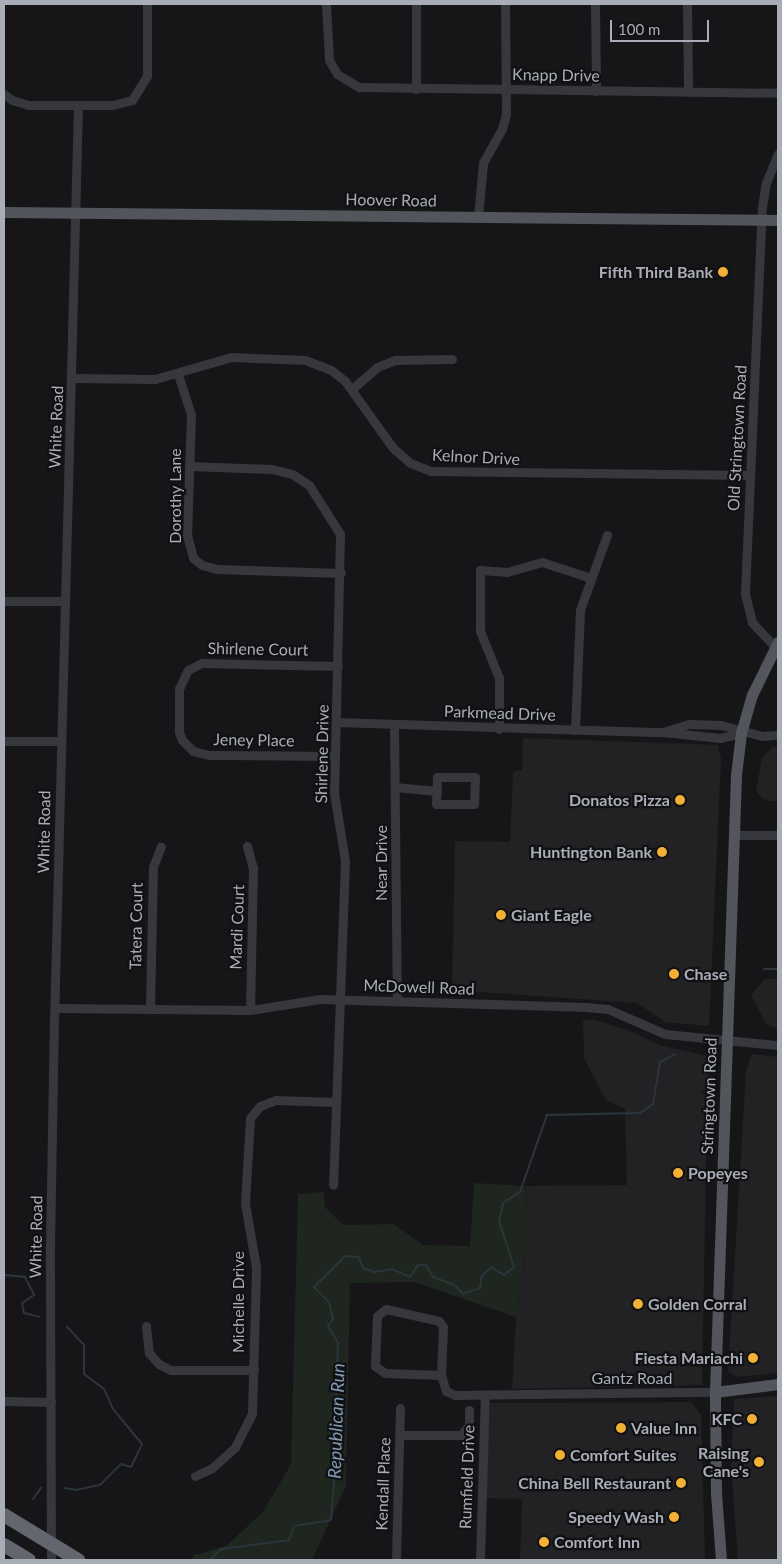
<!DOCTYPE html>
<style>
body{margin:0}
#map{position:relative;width:782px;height:1564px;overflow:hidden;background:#161618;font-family:Lato,sans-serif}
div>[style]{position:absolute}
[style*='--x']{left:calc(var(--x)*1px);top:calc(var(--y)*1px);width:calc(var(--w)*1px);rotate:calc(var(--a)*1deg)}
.built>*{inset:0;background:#222225}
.green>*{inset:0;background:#1e261f}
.stream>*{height:2px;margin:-1px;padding:0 1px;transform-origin:1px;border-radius:1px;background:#2c353c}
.minor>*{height:9px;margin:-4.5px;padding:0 4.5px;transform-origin:4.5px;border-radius:4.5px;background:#37383d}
.major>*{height:11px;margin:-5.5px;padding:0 5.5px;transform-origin:5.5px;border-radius:5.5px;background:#53555c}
.highway>*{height:14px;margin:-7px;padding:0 7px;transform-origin:7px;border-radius:7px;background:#63666e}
.dots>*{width:14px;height:14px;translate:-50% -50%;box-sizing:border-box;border:2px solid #111113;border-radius:50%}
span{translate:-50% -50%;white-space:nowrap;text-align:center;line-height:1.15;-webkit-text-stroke:4.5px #111113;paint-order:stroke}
.street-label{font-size:16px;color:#a8adb8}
.poi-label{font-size:16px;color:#a8adb8;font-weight:700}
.right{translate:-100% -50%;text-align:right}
.left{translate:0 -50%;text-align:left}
.water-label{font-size:18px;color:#7f9bb3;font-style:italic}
.frame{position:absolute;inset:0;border:5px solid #a8adb8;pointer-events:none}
.scale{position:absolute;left:610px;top:20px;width:99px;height:22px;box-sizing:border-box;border:2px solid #a8adb8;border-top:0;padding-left:6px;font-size:15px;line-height:18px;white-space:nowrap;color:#a8adb8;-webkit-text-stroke:4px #111113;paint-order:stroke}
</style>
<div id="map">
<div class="built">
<div style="clip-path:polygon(523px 738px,718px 745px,721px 759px,709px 1026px,665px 1022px,637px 1003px,452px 990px,455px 841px,510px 842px,513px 772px,522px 770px)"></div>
<div style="clip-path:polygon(773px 747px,778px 747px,778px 801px,772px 801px,763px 799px,756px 791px,762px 758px)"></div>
<div style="clip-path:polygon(765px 979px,778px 979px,778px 1028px,767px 1025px,751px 995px)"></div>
<div style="clip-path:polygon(583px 1020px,595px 1020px,628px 1030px,659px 1045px,708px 1056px,702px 1385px,512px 1389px,516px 1317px,523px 1277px,526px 1186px,627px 1185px,625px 1109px,606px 1100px,584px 1058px)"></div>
<div style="clip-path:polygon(752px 1054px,778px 1057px,778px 1373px,737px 1377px,728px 1372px,746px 1071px)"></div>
<div style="clip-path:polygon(778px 1396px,778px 1560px,738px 1560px,731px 1466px,734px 1399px)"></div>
<div style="clip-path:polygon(691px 1402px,701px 1415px,705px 1560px,520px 1560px,522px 1499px,486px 1498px,490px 1403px)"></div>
</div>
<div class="green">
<div style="clip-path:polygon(474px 1183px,526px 1186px,523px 1277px,516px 1317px,414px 1282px,350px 1283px,346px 1486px,312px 1560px,191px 1560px,194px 1555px,226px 1546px,263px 1512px,291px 1464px,298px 1194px,324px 1192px,325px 1207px,343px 1225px,394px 1224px,423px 1245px,470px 1246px)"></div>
</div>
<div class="stream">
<div style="--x:764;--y:969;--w:14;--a:0"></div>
<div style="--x:4;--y:1275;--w:21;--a:5"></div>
<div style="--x:25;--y:1277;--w:20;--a:63"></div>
<div style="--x:34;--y:1295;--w:14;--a:146"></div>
<div style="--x:22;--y:1303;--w:10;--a:79"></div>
<div style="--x:24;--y:1313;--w:16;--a:14"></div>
<div style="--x:64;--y:1488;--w:12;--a:9"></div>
<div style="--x:76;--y:1490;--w:25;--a:-12"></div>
<div style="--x:100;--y:1485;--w:30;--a:-45"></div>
<div style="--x:121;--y:1464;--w:10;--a:17"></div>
<div style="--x:131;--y:1467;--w:25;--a:-64"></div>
<div style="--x:142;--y:1444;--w:45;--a:-129.6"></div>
<div style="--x:113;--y:1409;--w:22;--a:-114"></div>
<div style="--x:104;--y:1389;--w:25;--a:-143"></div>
<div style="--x:84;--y:1374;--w:29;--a:-90"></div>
<div style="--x:84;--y:1345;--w:25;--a:-133"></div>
<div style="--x:33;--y:1499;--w:14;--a:-54"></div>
<div style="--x:210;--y:1560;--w:16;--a:-45"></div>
<div style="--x:221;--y:1549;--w:69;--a:-7.5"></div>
<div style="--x:289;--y:1540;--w:15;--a:-70"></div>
<div style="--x:294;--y:1526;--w:37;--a:-9"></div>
<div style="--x:331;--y:1520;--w:111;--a:-85.4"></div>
<div style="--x:340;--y:1409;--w:16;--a:-104"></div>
<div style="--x:336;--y:1393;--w:50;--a:-87.7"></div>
<div style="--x:338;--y:1343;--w:20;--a:-120"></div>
<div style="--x:328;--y:1326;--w:9;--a:-54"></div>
<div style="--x:333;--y:1319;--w:17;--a:-103"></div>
<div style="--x:329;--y:1302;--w:21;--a:-135"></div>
<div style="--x:314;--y:1287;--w:44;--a:-45"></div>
<div style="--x:345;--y:1256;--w:14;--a:4"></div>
<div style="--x:359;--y:1257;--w:12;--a:70"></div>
<div style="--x:363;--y:1268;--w:12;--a:20"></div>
<div style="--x:374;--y:1272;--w:18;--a:-9"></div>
<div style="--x:392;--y:1269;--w:20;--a:24"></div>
<div style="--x:410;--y:1277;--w:14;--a:-56"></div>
<div style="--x:418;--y:1265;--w:8;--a:0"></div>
<div style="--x:426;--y:1265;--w:14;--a:60"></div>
<div style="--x:433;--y:1277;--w:25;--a:21"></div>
<div style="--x:456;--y:1286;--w:11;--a:49"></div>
<div style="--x:463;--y:1294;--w:18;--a:-19"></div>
<div style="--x:480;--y:1288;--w:12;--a:-81"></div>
<div style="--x:482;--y:1276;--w:13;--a:-45"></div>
<div style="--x:491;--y:1267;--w:15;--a:32"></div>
<div style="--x:504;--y:1275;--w:13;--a:-39"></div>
<div style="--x:514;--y:1267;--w:48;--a:-108.1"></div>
<div style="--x:499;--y:1221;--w:18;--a:-77"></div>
<div style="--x:503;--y:1203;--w:20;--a:-33"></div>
<div style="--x:520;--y:1192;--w:82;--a:-70.7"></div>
<div style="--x:547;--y:1115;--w:93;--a:-1.2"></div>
<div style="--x:640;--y:1113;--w:16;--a:-35"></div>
<div style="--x:653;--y:1104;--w:43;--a:-80.5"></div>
<div style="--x:660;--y:1062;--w:17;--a:-28"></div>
</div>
<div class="minor">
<div style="--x:326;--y:4;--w:56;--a:86.9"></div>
<div style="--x:329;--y:60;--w:16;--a:60"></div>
<div style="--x:337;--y:74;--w:26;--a:31"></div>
<div style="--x:359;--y:87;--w:419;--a:0.8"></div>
<div style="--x:416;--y:4;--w:85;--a:90"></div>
<div style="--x:595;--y:4;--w:87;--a:89.3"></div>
<div style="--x:687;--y:4;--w:88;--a:89.3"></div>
<div style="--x:4;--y:94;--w:10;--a:37"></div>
<div style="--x:12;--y:100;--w:17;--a:17"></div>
<div style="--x:28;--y:105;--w:85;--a:0"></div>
<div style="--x:113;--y:105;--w:20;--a:-15"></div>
<div style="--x:132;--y:100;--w:28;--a:-58"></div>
<div style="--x:147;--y:76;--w:72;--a:-90"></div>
<div style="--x:478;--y:217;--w:54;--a:-84.7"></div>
<div style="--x:483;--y:163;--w:39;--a:-61"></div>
<div style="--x:502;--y:129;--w:16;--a:-75"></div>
<div style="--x:506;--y:114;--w:110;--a:-90.5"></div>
<div style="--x:178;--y:374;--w:43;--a:72.4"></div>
<div style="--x:191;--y:415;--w:120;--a:91.9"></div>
<div style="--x:187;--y:535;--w:24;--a:75"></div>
<div style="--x:193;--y:558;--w:11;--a:38"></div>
<div style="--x:202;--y:565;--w:16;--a:15"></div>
<div style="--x:217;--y:569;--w:124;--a:1.8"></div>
<div style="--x:72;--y:378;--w:83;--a:0.7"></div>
<div style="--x:155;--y:379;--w:79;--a:-16.1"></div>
<div style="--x:231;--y:357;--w:74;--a:2.3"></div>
<div style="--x:305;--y:360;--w:28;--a:21"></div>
<div style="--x:331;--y:370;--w:18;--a:38"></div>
<div style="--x:345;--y:381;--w:82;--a:54.4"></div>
<div style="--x:393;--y:448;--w:23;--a:41"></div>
<div style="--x:410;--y:463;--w:22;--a:21"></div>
<div style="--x:431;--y:471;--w:319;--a:0.7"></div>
<div style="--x:352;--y:389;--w:33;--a:-41"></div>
<div style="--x:377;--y:367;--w:19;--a:-21"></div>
<div style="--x:395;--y:360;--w:57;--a:-1"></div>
<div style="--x:189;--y:466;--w:83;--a:2.1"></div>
<div style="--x:272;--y:469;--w:21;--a:14"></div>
<div style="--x:292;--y:474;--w:20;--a:33"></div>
<div style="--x:309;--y:485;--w:58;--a:57.7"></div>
<div style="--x:340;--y:534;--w:259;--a:91.3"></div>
<div style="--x:334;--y:793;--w:69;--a:80.8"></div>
<div style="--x:345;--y:861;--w:324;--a:92.1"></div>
<div style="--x:4;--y:601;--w:61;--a:0"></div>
<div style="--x:775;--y:647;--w:34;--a:-133"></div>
<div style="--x:752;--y:622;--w:30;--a:-104"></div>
<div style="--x:745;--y:593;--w:386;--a:-87.5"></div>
<div style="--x:762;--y:207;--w:24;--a:-81"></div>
<div style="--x:766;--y:183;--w:31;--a:-68"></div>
<div style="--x:336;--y:722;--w:327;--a:1.8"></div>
<div style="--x:663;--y:732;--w:57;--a:6"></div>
<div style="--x:720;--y:738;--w:22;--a:-13"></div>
<div style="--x:394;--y:725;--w:276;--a:89.4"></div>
<div style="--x:499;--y:729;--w:51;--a:-90"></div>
<div style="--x:499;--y:678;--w:51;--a:-112"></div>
<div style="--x:480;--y:631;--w:61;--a:-90"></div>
<div style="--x:480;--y:570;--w:27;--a:4"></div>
<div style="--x:507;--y:572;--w:36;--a:-16"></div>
<div style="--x:542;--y:562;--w:52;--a:18.1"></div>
<div style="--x:575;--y:730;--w:120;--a:-87.6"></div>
<div style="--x:580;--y:610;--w:80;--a:-70.2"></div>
<div style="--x:666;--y:731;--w:24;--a:-17"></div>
<div style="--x:689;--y:724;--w:32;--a:2"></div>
<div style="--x:721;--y:725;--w:42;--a:15"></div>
<div style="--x:762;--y:736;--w:16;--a:-4"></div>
<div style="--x:4;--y:741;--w:57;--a:0"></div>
<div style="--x:335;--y:756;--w:126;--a:-179.5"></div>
<div style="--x:209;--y:755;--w:16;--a:-166"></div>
<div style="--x:193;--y:751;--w:16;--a:-135"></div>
<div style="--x:182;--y:740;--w:9;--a:-111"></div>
<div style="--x:179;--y:732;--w:43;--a:-90"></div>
<div style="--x:179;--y:689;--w:21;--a:-65"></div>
<div style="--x:188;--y:670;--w:16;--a:-27"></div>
<div style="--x:202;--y:663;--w:136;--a:1.3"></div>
<div style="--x:437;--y:777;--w:38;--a:0"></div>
<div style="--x:475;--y:777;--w:27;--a:92"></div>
<div style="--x:474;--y:804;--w:38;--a:180"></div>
<div style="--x:436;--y:804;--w:27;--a:-88"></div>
<div style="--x:395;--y:787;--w:42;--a:5.4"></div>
<div style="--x:733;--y:835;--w:45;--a:0"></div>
<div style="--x:247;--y:846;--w:23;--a:75"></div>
<div style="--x:253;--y:868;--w:142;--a:91.2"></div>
<div style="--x:55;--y:1008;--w:195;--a:0.6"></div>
<div style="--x:250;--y:1010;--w:71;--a:-8.9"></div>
<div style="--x:320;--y:999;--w:266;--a:1.7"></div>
<div style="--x:586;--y:1007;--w:22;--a:5"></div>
<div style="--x:608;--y:1009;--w:62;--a:23.7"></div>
<div style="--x:665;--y:1034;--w:114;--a:5.6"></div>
<div style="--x:150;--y:1009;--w:142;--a:-88.8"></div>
<div style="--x:153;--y:867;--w:22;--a:-69"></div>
<div style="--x:386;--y:1309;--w:54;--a:12.8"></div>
<div style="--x:439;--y:1321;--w:7;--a:56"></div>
<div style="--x:443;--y:1327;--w:48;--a:92.4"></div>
<div style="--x:441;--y:1375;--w:56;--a:-178"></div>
<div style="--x:385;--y:1373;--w:12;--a:-145"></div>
<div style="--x:375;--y:1366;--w:50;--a:-87.7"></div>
<div style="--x:377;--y:1316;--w:11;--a:-38"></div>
<div style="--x:146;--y:1326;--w:27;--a:84"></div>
<div style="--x:149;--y:1353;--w:15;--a:48"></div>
<div style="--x:159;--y:1364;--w:13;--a:27"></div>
<div style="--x:171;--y:1370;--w:83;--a:0"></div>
<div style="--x:441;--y:1375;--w:17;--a:73"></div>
<div style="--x:446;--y:1391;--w:10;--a:24"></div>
<div style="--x:455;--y:1395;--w:260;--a:-0.7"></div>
<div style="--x:4;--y:1401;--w:47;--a:1.2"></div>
<div style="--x:400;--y:1435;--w:61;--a:0"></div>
<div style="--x:461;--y:1435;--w:13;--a:-51"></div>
<div style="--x:469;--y:1425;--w:15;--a:-90"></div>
<div style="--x:195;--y:1476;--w:19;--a:-25"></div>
<div style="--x:212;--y:1468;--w:31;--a:-42"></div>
<div style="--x:235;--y:1447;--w:37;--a:-63"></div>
<div style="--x:252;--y:1414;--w:147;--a:-88.4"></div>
<div style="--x:256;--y:1267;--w:65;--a:-99.8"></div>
<div style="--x:245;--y:1203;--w:85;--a:-86.6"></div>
<div style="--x:250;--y:1118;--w:16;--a:-50"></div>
<div style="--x:260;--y:1106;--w:17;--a:-21"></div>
<div style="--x:276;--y:1100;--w:59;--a:1.9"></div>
<div style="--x:51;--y:1560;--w:314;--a:-90.2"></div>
<div style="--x:50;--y:1246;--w:224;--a:-89"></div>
<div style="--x:54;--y:1022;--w:917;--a:-88.5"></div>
<div style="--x:396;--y:1560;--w:152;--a:-88.5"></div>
<div style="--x:480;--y:1560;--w:164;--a:-88.3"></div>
</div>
<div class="major">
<div style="--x:4;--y:212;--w:774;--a:0.59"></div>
<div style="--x:715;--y:1392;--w:64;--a:-7.2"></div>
<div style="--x:721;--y:1560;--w:67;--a:-94.3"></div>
<div style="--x:716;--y:1493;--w:101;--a:-90.6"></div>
<div style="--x:715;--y:1392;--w:617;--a:-88.05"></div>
<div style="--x:736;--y:775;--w:42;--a:-83.2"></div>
<div style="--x:741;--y:733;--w:40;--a:-74"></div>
<div style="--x:752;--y:695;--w:59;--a:-63.9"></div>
</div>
<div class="highway">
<div style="--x:4;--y:1515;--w:87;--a:31.3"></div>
<div style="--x:4;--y:1545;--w:29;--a:31"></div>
</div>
<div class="dots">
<div style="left:723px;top:272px;background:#f2b134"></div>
<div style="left:680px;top:800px;background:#f2b134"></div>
<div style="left:662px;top:852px;background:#f2b134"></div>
<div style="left:501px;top:915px;background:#f2b134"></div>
<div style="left:674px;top:974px;background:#f2b134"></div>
<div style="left:678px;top:1173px;background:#f2b134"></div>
<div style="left:638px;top:1304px;background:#f2b134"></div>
<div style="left:753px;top:1358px;background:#f2b134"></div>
<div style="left:752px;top:1419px;background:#f2b134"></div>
<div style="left:621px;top:1428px;background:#f2b134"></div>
<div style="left:560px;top:1455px;background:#f2b134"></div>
<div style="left:759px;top:1462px;background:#f2b134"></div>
<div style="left:681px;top:1483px;background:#f2b134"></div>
<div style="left:674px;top:1517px;background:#f2b134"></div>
<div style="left:544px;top:1542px;background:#f2b134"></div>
</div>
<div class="street-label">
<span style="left:556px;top:75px;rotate:1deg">Knapp Drive</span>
<span style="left:391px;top:200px;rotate:1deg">Hoover Road</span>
<span style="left:56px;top:427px;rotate:-88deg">White Road</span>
<span style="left:737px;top:438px;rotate:-87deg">Old Stringtown Road</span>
<span style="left:476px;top:457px;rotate:3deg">Kelnor Drive</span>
<span style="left:175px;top:496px;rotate:-90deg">Dorothy Lane</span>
<span style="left:258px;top:649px;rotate:1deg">Shirlene Court</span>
<span style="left:500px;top:713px;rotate:2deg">Parkmead Drive</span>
<span style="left:254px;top:740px;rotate:1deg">Jeney Place</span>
<span style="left:322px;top:754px;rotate:-89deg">Shirlene Drive</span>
<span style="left:44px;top:832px;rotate:-89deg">White Road</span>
<span style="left:381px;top:863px;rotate:-90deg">Near Drive</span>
<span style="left:136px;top:926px;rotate:-89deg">Tatera Court</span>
<span style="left:237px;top:927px;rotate:-88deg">Mardi Court</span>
<span style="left:419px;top:987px;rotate:2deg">McDowell Road</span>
<span style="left:709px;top:1096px;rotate:-88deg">Stringtown Road</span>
<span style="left:36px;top:1237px;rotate:-89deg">White Road</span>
<span style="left:238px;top:1302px;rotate:-90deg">Michelle Drive</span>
<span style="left:632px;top:1378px">Gantz Road</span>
<span style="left:467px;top:1477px;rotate:-88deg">Rumfield Drive</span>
<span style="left:383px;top:1484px;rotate:-88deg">Kendall Place</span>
</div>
<div class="poi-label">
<span class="right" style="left:713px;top:272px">Fifth Third Bank</span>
<span class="right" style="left:670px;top:800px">Donatos Pizza</span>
<span class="right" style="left:652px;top:852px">Huntington Bank</span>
<span class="left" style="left:511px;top:915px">Giant Eagle</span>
<span class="left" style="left:684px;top:974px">Chase</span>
<span class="left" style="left:688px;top:1173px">Popeyes</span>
<span class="left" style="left:648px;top:1304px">Golden Corral</span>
<span class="right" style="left:743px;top:1358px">Fiesta Mariachi</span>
<span class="right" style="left:742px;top:1419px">KFC</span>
<span class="left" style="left:631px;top:1428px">Value Inn</span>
<span class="right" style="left:749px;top:1462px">Raising<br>Cane's</span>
<span class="left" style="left:570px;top:1455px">Comfort Suites</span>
<span class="right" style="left:671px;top:1483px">China Bell Restaurant</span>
<span class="right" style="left:664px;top:1517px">Speedy Wash</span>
<span class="left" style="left:554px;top:1542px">Comfort Inn</span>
</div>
<div class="water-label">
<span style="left:336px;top:1421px;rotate:-88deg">Republican Run</span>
</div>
<div class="frame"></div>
<div class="scale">100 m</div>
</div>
